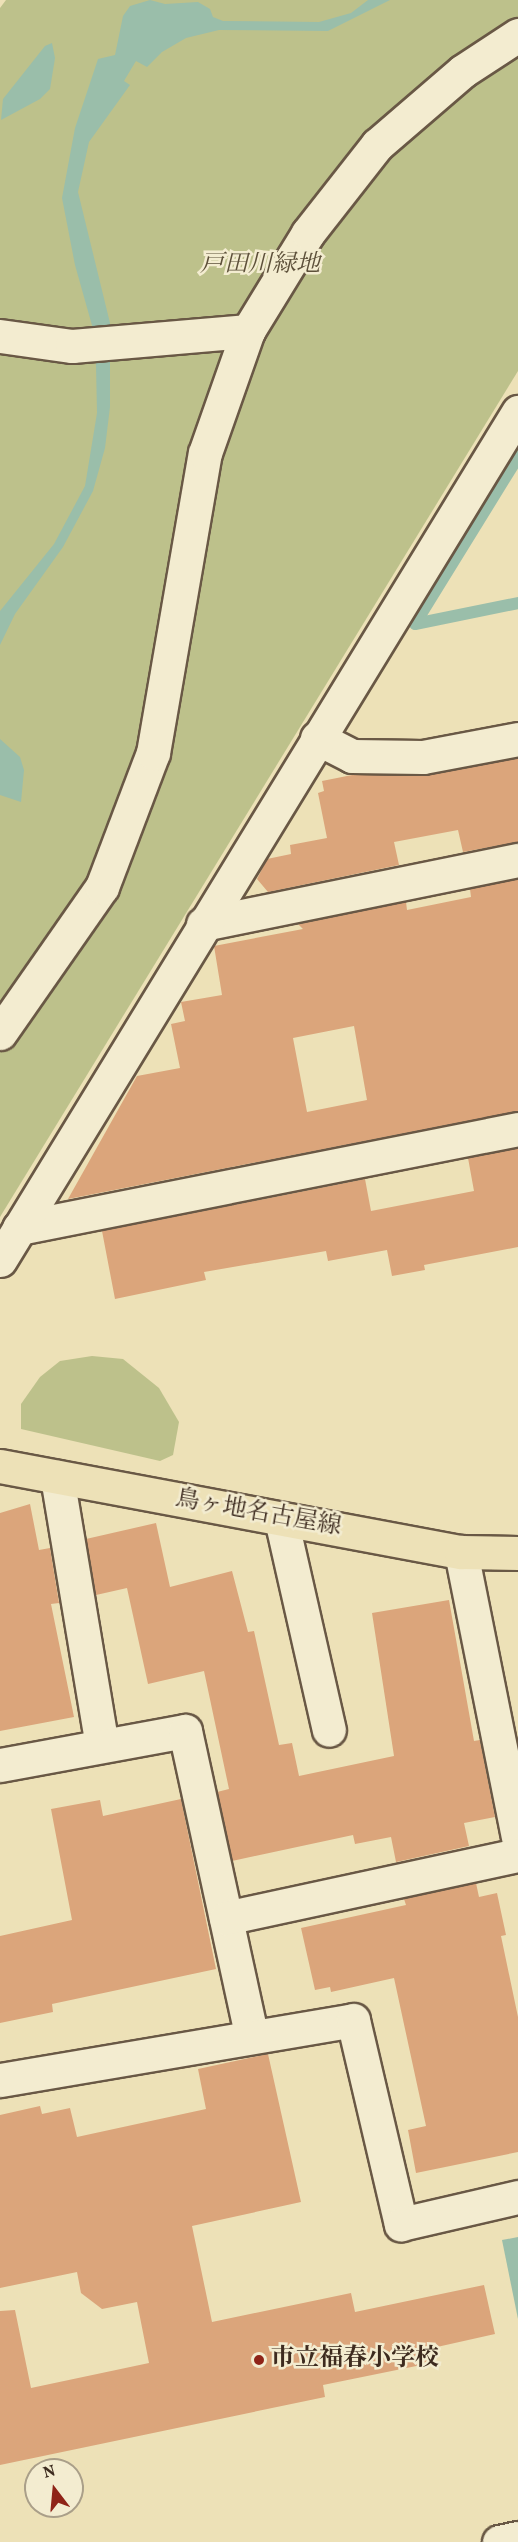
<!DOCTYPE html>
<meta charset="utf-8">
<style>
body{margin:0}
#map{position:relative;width:518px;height:2542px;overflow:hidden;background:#ede1b7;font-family:Vollkorn,"Noto Serif JP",serif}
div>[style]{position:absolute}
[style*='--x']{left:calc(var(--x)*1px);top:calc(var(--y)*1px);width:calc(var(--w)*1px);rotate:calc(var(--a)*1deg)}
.green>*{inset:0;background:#bdc18b}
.water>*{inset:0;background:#9abeaa}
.stream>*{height:12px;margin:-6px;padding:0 6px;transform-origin:6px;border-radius:6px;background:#9abeaa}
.building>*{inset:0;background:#dba57b}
.roads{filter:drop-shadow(2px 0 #695845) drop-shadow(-2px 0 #695845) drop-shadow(0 2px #695845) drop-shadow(0 -2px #695845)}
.minor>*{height:33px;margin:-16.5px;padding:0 16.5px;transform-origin:16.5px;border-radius:16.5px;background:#f3ecd0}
.major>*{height:33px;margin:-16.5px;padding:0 16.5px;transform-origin:16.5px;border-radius:16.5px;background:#ede1b7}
.dots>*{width:16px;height:16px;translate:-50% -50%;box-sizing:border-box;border:3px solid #f3ecd0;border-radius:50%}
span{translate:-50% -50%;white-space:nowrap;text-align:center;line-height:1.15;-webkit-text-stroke:5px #f3ecd0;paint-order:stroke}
.park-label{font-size:24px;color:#5d503a;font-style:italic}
.street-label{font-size:24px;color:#3d2b1f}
.poi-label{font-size:24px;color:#3d2b1f;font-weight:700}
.left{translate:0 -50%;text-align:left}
.north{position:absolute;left:24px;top:2458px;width:60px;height:60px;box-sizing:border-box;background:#f3ecd0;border:2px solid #aa9f89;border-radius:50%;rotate:344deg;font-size:16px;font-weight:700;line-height:24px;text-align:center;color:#3d2b1f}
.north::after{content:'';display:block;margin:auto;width:21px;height:27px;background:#8f2418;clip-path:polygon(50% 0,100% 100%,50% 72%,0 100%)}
</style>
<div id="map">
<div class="green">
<div style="clip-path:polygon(6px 0,518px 0,518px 371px,0 1217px,0 8px)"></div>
<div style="clip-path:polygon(92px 1356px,123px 1359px,159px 1388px,179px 1422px,173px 1455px,160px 1461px,21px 1429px,21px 1404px,40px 1377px,60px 1361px)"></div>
</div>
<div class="water">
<div style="clip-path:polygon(150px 0,165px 4px,198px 2px,210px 9px,213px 17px,223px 21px,319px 22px,351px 13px,368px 0,390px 0,328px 31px,219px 30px,186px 38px,162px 52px,147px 67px,136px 61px,124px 81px,130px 85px,89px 142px,78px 192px,110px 323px,110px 407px,105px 448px,93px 491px,63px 547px,15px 614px,0 645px,0 611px,54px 544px,85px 486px,97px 413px,96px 366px,93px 329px,75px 265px,62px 198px,75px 128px,98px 59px,115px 55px,123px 16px,130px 6px)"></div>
<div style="clip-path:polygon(52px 43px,55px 58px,50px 89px,40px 99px,1px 120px,3px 99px,45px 46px)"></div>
<div style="clip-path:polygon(0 739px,20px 757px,24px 770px,21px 802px,0 795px)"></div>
<div style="clip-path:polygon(518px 2237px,518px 2319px,502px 2240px)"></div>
</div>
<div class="stream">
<div style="--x:518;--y:457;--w:196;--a:121.7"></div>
<div style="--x:415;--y:624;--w:105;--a:-11.5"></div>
</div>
<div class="building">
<div style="clip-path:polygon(518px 758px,518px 842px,463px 852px,458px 830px,394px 842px,399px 865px,268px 892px,257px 879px,267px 859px,291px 854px,290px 845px,327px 838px,318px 793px,324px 791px,322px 781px,352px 775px,426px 775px)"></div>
<div style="clip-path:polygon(evenodd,518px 879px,518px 1111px,68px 1199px,137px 1076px,180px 1068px,171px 1024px,185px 1021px,181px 1002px,222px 995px,214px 946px,303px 929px,298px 924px,406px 902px,407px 910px,471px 897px,470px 889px,518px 879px,354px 1026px,367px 1100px,307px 1112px,293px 1038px,354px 1026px)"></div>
<div style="clip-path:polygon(518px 1148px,518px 1247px,424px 1265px,425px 1270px,392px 1276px,387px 1250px,328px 1261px,326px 1251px,204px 1272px,206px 1280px,115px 1299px,102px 1231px,365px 1179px,371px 1211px,474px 1191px,468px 1158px)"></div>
<div style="clip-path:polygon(30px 1504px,39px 1550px,50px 1548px,59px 1603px,51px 1604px,74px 1717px,0 1731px,0 1513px)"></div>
<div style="clip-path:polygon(156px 1523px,170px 1587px,232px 1571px,248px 1632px,254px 1631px,279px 1745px,292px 1743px,299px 1776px,394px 1756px,372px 1613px,449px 1600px,474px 1741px,480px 1740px,495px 1817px,464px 1823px,469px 1846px,396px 1862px,391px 1837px,355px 1844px,353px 1835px,232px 1861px,217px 1792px,229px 1789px,204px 1671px,148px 1684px,127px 1588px,96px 1595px,86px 1539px)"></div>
<div style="clip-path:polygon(181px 1799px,216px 1969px,52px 2004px,53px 2012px,0 2023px,0 1936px,72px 1920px,51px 1809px,100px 1800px,103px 1816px)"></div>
<div style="clip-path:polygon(476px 1883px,479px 1897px,497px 1893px,506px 1935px,501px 1936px,518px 2017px,518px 2152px,416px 2173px,408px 2130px,426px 2126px,394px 1978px,331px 1992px,330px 1987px,315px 1990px,301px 1928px,406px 1905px,404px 1899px)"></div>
<div style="clip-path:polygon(268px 2054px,301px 2202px,192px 2226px,212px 2322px,351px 2293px,355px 2312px,484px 2285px,495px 2334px,428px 2349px,431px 2363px,323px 2385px,325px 2397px,0 2465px,0 2311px,15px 2310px,31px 2388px,149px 2363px,137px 2302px,102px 2309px,81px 2293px,77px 2272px,0 2288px,0 2115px,40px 2106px,42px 2114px,70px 2108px,77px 2137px,206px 2109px,198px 2069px)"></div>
</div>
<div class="roads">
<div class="minor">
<div style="--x:0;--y:336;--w:73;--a:7.9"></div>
<div style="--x:72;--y:346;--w:177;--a:-4.9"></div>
<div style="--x:317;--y:738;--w:39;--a:27"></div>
<div style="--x:352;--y:756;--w:71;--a:0.8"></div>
<div style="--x:423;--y:757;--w:97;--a:-10.7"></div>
<div style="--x:203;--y:924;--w:321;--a:-11.5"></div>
<div style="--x:0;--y:1033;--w:178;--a:-55.1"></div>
<div style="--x:102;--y:887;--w:143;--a:-69.2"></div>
<div style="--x:153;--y:753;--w:304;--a:-80.2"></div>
<div style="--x:205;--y:453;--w:129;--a:-70.6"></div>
<div style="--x:248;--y:331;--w:115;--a:-58.5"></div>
<div style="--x:308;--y:233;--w:112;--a:-51.9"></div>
<div style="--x:377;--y:145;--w:113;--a:-40.7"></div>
<div style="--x:463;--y:71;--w:66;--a:-33.2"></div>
<div style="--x:19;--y:1228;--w:509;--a:-11.22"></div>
<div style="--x:0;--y:1260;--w:994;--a:-58.58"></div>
<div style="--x:57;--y:1477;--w:272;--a:80.5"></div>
<div style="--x:281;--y:1519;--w:216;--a:77.2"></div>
<div style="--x:461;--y:1552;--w:290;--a:78.7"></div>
<div style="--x:0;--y:1765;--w:188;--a:-10.4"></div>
<div style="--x:185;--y:1731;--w:310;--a:77.7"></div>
<div style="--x:226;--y:1918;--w:299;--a:-12.2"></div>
<div style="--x:0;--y:2080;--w:358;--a:-9.6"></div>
<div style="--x:353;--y:2020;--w:210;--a:76.8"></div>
<div style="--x:401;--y:2224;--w:120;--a:-13"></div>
<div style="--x:499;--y:2542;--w:19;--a:-12"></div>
</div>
<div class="major">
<div style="--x:0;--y:1466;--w:469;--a:10.6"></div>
<div style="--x:461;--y:1552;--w:57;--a:1"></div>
</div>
</div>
<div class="dots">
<div style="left:259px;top:2360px;background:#8f2418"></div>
</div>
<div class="park-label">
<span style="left:260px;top:266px">戸田川緑地</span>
</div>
<div class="street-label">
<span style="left:258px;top:1514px;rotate:10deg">鳥ヶ地名古屋線</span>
</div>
<div class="poi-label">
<span class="left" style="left:271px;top:2360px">市立福春小学校</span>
</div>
<div class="north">N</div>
</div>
